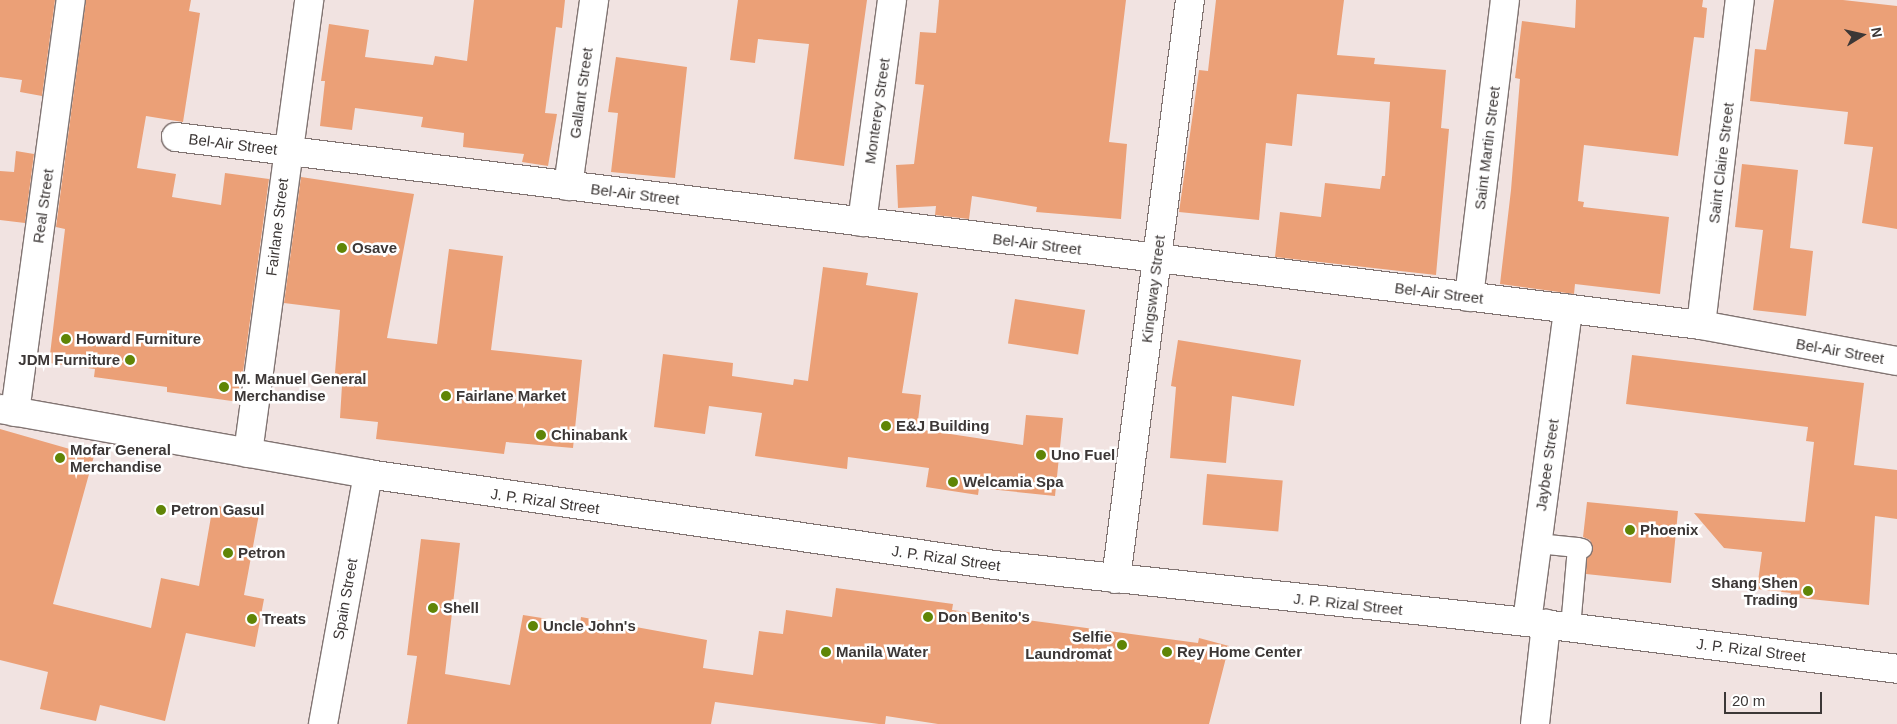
<!DOCTYPE html>
<style>
body{margin:0}
#map{position:relative;width:1897px;height:724px;overflow:hidden;background:#f1e3e1;font-family:Helvetica,sans-serif}
div>[style]{position:absolute}
[style*='--x']{left:calc(var(--x)*1px);top:calc(var(--y)*1px);width:calc(var(--w)*1px);rotate:calc(var(--a)*1deg)}
.building>*{inset:0;background:#eba077;transform-origin:0 0}
.roads{filter:drop-shadow(1px 0 #817472) drop-shadow(-1px 0 #817472) drop-shadow(0 1px #817472) drop-shadow(0 -1px #817472)}
.lane>*{height:19px;margin:-9.5px;padding:0 9.5px;transform-origin:9.5px;border-radius:9.5px;background:#fff}
.street>*{height:28px;margin:-14px;padding:0 14px;transform-origin:14px;border-radius:14px;background:#fff}
.secondary>*{height:28px;margin:-14px;padding:0 14px;transform-origin:14px;border-radius:14px;background:#fff}
.primary>*{height:28px;margin:-14px;padding:0 14px;transform-origin:14px;border-radius:14px;background:#fff}
.dots>*{width:14px;height:14px;translate:-50% -50%;box-sizing:border-box;border:2px solid #fff;border-radius:50%}
span{translate:-50% -50%;white-space:nowrap;text-align:center;line-height:1.15;-webkit-text-stroke:5px #fff;paint-order:stroke}
.street-label{font-size:15px;color:#3c3736}
.poi-label{font-size:15px;color:#3c3736;font-weight:700}
.left{translate:0 -50%;text-align:left}
.right{translate:-100% -50%;text-align:right}
.north{position:absolute;left:1837px;top:10px;width:50px;height:50px;-webkit-text-stroke:4px #fff;paint-order:stroke;rotate:80deg;font-size:14px;font-weight:700;line-height:20px;text-align:center;color:#3c3736}
.north::after{content:'';display:block;margin:auto;width:18px;height:22px;background:#3c3736;clip-path:polygon(50% 0,100% 100%,50% 72%,0 100%)}
.scale{position:absolute;left:1724px;top:692px;width:98px;height:22px;box-sizing:border-box;border:2px solid #3c3736;border-top:0;padding-left:6px;font-size:15px;line-height:18px;white-space:nowrap;color:#3c3736;-webkit-text-stroke:4px #fff;paint-order:stroke}
</style>
<div id="map">
<div class="building">
<div style="clip-path:polygon(0 0,55px 0,42px 96px,20px 92px,22px 80px,0 77px)"></div>
<div style="clip-path:polygon(86px 0,191px 0,189px 11px,200px 13px,183px 122px,146px 116px,137px 168px,176px 174px,172px 197px,221px 205px,225px 173px,269px 179px,239px 402px,167px 392px,167px 387px,94px 377px,95px 369px,49px 363px,65px 229px,56px 227px)"></div>
<div style="clip-path:polygon(474px 0,565px 0,562px 28px,556px 27px,545px 113px,557px 114px,548px 166px,522px 162px,524px 154px,463px 147px,464px 133px,421px 127px,423px 117px,355px 108px,352px 130px,320px 126px,325px 81px,321px 81px,329px 24px,369px 30px,365px 57px,433px 65px,435px 56px,467px 61px)"></div>
<div style="clip-path:polygon(738px 0,867px 0,844px 166px,794px 159px,809px 44px,758px 39px,755px 63px,730px 60px)"></div>
<div style="clip-path:polygon(939px 0,1126px 0,1109px 142px,1127px 144px,1121px 219px,1036px 212px,1037px 207px,972px 196px,969px 219px,935px 215px,936px 206px,898px 208px,896px 165px,914px 164px,924px 85px,915px 84px,920px 32px,936px 33px)"></div>
<div style="clip-path:polygon(1216px 0,1344px 0,1337px 55px,1375px 58px,1374px 64px,1446px 70px,1441px 128px,1449px 129px,1436px 275px,1275px 257px,1280px 212px,1321px 217px,1325px 183px,1380px 189px,1382px 176px,1385px 176px,1390px 102px,1297px 94px,1292px 146px,1266px 143px,1259px 220px,1179px 212px,1199px 70px,1208px 71px)"></div>
<div style="clip-path:polygon(1576px 0,1703px 0,1702px 7px,1707px 8px,1704px 38px,1694px 37px,1678px 156px,1584px 145px,1578px 201px,1584px 202px,1583px 207px,1669px 217px,1660px 294px,1575px 284px,1574px 294px,1500px 284px,1511px 190px,1520px 79px,1515px 78px,1522px 21px,1575px 28px)"></div>
<div style="clip-path:polygon(1774px 0,1843px 0,1897px 6px,1897px 229px,1862px 223px,1873px 147px,1844px 144px,1848px 112px,1750px 101px,1755px 49px,1766px 50px)"></div>
<div style="clip-path:polygon(616px 57px,687px 67px,675px 178px,611px 172px,618px 113px,608px 112px)"></div>
<div style="clip-path:polygon(16px 151px,34px 154px,25px 223px,0 220px,0 171px,14px 172px)"></div>
<div style="clip-path:polygon(1742px 164px,1798px 170px,1790px 248px,1813px 251px,1806px 316px,1753px 310px,1763px 230px,1735px 227px)"></div>
<div style="clip-path:polygon(301px 177px,414px 194px,387px 338px,437px 344px,449px 249px,503px 256px,491px 350px,582px 360px,573px 448px,506px 442px,504px 454px,376px 439px,378px 422px,340px 418px,342px 385px,334px 385px,340px 310px,284px 303px)"></div>
<div style="clip-path:polygon(823px 267px,868px 273px,866px 285px,918px 293px,902px 393px,921px 395px,917px 429px,1023px 445px,1026px 415px,1063px 418px,1055px 496px,979px 488px,978px 495px,926px 487px,929px 468px,848px 457px,847px 469px,755px 456px,762px 413px,709px 406px,705px 434px,654px 427px,663px 354px,733px 363px,732px 376px,793px 385px,794px 379px,808px 381px)"></div>
<div style="left:1015px;top:299px;width:71px;height:45px;rotate:9deg"></div>
<div style="clip-path:polygon(1178px 340px,1301px 360px,1294px 406px,1232px 396px,1226px 463px,1170px 458px,1176px 387px,1171px 386px)"></div>
<div style="clip-path:polygon(1632px 355px,1864px 383px,1854px 465px,1897px 470px,1897px 519px,1875px 516px,1869px 605px,1790px 597px,1791px 593px,1757px 589px,1762px 552px,1724px 548px,1694px 513px,1805px 522px,1814px 442px,1806px 441px,1808px 427px,1626px 404px)"></div>
<div style="clip-path:polygon(0 429px,94px 456px,53px 604px,151px 628px,161px 578px,199px 586px,213px 505px,259px 514px,244px 595px,264px 599px,255px 647px,186px 633px,165px 721px,100px 705px,96px 721px,40px 709px,48px 672px,0 660px)"></div>
<div style="left:1207px;top:474px;width:76px;height:51px;rotate:5deg"></div>
<div style="clip-path:polygon(1587px 502px,1678px 511px,1671px 583px,1586px 574px,1587px 558px,1593px 550px,1590px 540px,1583px 537px)"></div>
<div style="clip-path:polygon(421px 539px,460px 543px,445px 674px,510px 685px,523px 615px,580px 624px,581px 617px,707px 640px,703px 668px,753px 675px,759px 631px,783px 634px,786px 610px,832px 617px,836px 588px,953px 604px,952px 610px,1198px 643px,1199px 638px,1229px 646px,1209px 724px,938px 724px,886px 716px,885px 724px,879px 724px,715px 702px,711px 724px,407px 724px,417px 656px,407px 655px)"></div>
</div>
<div class="roads">
<div class="lane">
<div style="--x:1537;--y:543;--w:40;--a:5.7"></div>
<div style="--x:1570;--y:627;--w:80;--a:-85"></div>
<div style="--x:1577;--y:547;--w:5;--a:11"></div>
</div>
<div class="street">
<div style="--x:176;--y:137;--w:1537;--a:7.03"></div>
<div style="--x:1701;--y:325;--w:199;--a:10.4"></div>
<div style="--x:568;--y:186;--w:188;--a:-82"></div>
<div style="--x:862;--y:222;--w:224;--a:-82.3"></div>
<div style="--x:1469;--y:297;--w:299;--a:-83.1"></div>
<div style="--x:1701;--y:325;--w:327;--a:-83.2"></div>
<div style="--x:15;--y:412;--w:416;--a:-82.3"></div>
<div style="--x:248;--y:453;--w:457;--a:-82.3"></div>
<div style="--x:1116;--y:579;--w:584;--a:-82.72"></div>
<div style="--x:1527;--y:622;--w:316;--a:-82.5"></div>
<div style="--x:1535;--y:724;--w:101;--a:-83.7"></div>
</div>
<div class="secondary">
<div style="--x:323;--y:724;--w:254;--a:-79.8"></div>
</div>
<div class="primary">
<div style="--x:0;--y:409;--w:374;--a:10"></div>
<div style="--x:368;--y:474;--w:634;--a:8.26"></div>
<div style="--x:995;--y:565;--w:535;--a:6.12"></div>
<div style="--x:1527;--y:622;--w:373;--a:7.2"></div>
</div>
</div>
<div class="dots">
<div style="left:342px;top:248px;background:#608506"></div>
<div style="left:66px;top:339px;background:#608506"></div>
<div style="left:130px;top:360px;background:#608506"></div>
<div style="left:224px;top:387px;background:#608506"></div>
<div style="left:446px;top:396px;background:#608506"></div>
<div style="left:886px;top:426px;background:#608506"></div>
<div style="left:541px;top:435px;background:#608506"></div>
<div style="left:1041px;top:455px;background:#608506"></div>
<div style="left:60px;top:458px;background:#608506"></div>
<div style="left:953px;top:482px;background:#608506"></div>
<div style="left:161px;top:510px;background:#608506"></div>
<div style="left:1630px;top:530px;background:#608506"></div>
<div style="left:228px;top:553px;background:#608506"></div>
<div style="left:1808px;top:591px;background:#608506"></div>
<div style="left:433px;top:608px;background:#608506"></div>
<div style="left:928px;top:617px;background:#608506"></div>
<div style="left:252px;top:619px;background:#608506"></div>
<div style="left:533px;top:626px;background:#608506"></div>
<div style="left:1122px;top:645px;background:#608506"></div>
<div style="left:826px;top:652px;background:#608506"></div>
<div style="left:1167px;top:652px;background:#608506"></div>
</div>
<div class="street-label">
<span style="left:581px;top:93px;rotate:-82deg">Gallant Street</span>
<span style="left:877px;top:111px;rotate:-82deg">Monterey Street</span>
<span style="left:233px;top:144px;rotate:7deg">Bel-Air Street</span>
<span style="left:1487px;top:148px;rotate:-83deg">Saint Martin Street</span>
<span style="left:1721px;top:163px;rotate:-83deg">Saint Claire Street</span>
<span style="left:635px;top:194px;rotate:7deg">Bel-Air Street</span>
<span style="left:43px;top:206px;rotate:-82deg">Real Street</span>
<span style="left:277px;top:227px;rotate:-83deg">Fairlane Street</span>
<span style="left:1037px;top:244px;rotate:7deg">Bel-Air Street</span>
<span style="left:1153px;top:289px;rotate:-83deg">Kingsway Street</span>
<span style="left:1439px;top:293px;rotate:7deg">Bel-Air Street</span>
<span style="left:1840px;top:351px;rotate:10deg">Bel-Air Street</span>
<span style="left:1547px;top:465px;rotate:-82deg">Jaybee Street</span>
<span style="left:545px;top:501px;rotate:8deg">J. P. Rizal Street</span>
<span style="left:946px;top:558px;rotate:8deg">J. P. Rizal Street</span>
<span style="left:345px;top:599px;rotate:-80deg">Spain Street</span>
<span style="left:1348px;top:604px;rotate:6deg">J. P. Rizal Street</span>
<span style="left:1751px;top:650px;rotate:7deg">J. P. Rizal Street</span>
</div>
<div class="poi-label">
<span class="left" style="left:352px;top:248px">Osave</span>
<span class="left" style="left:76px;top:339px">Howard Furniture</span>
<span class="right" style="left:120px;top:360px">JDM Furniture</span>
<span class="left" style="left:234px;top:387px">M. Manuel General<br>Merchandise</span>
<span class="left" style="left:456px;top:396px">Fairlane Market</span>
<span class="left" style="left:896px;top:426px">E&amp;J Building</span>
<span class="left" style="left:551px;top:435px">Chinabank</span>
<span class="left" style="left:70px;top:458px">Mofar General<br>Merchandise</span>
<span class="left" style="left:1051px;top:455px">Uno Fuel</span>
<span class="left" style="left:963px;top:482px">Welcamia Spa</span>
<span class="left" style="left:171px;top:510px">Petron Gasul</span>
<span class="left" style="left:1640px;top:530px">Phoenix</span>
<span class="left" style="left:238px;top:553px">Petron</span>
<span class="right" style="left:1798px;top:591px">Shang Shen<br>Trading</span>
<span class="left" style="left:443px;top:608px">Shell</span>
<span class="left" style="left:938px;top:617px">Don Benito's</span>
<span class="left" style="left:262px;top:619px">Treats</span>
<span class="left" style="left:543px;top:626px">Uncle John's</span>
<span class="right" style="left:1112px;top:645px">Selfie<br>Laundromat</span>
<span class="left" style="left:836px;top:652px">Manila Water</span>
<span class="left" style="left:1177px;top:652px">Rey Home Center</span>
</div>
<div class="north">N</div>
<div class="scale">20 m</div>
</div>
